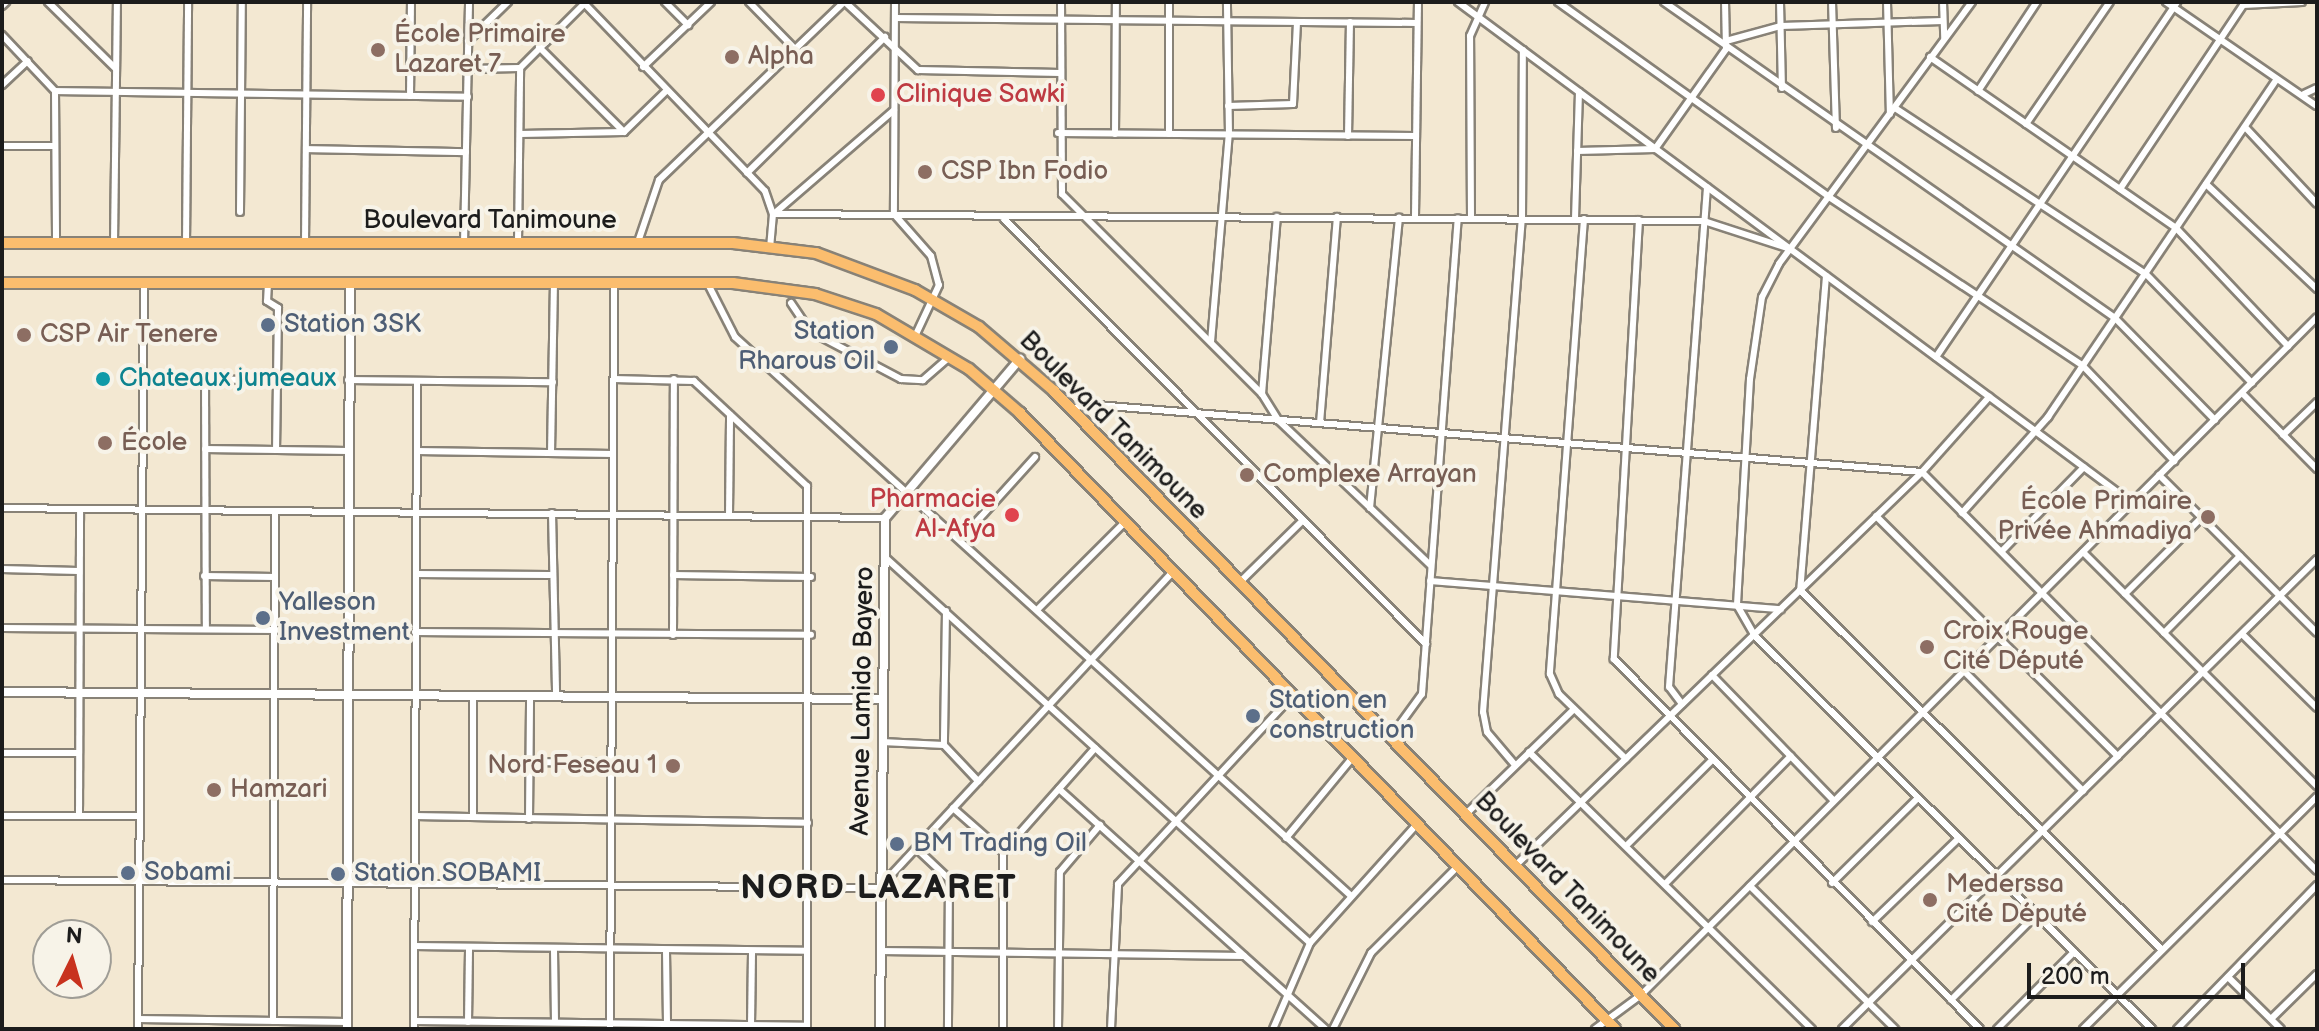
<!DOCTYPE html>
<meta charset="utf-8">
<style>
body{margin:0}
#map{position:relative;width:2319px;height:1031px;overflow:hidden;background:#f3e8d2;font-family:"Balsamiq Sans",sans-serif}
div>[style]{position:absolute}
[style*='--x']{left:calc(var(--x)*1px);top:calc(var(--y)*1px);width:calc(var(--w)*1px);rotate:calc(var(--a)*1deg)}
.roads{filter:drop-shadow(2px 0 #888277) drop-shadow(-2px 0 #888277) drop-shadow(0 2px #888277) drop-shadow(0 -2px #888277)}
.minor>*{height:6px;margin:-3px;padding:0 3px;transform-origin:3px;border-radius:3px;background:#fff}
.tertiary>*{height:8px;margin:-4px;padding:0 4px;transform-origin:4px;border-radius:4px;background:#fff}
.primary>*{height:10px;margin:-5px;padding:0 5px;transform-origin:5px;border-radius:5px;background:#fbbd6e}
.dots>*{width:22px;height:22px;translate:-50% -50%;box-sizing:border-box;border:4px solid #f7f3e8;border-radius:50%}
span{translate:-50% -50%;white-space:nowrap;text-align:center;line-height:1.15;-webkit-text-stroke:8px #f7f3e8;paint-order:stroke}
.education-label{font-size:26px;color:#785e54}
.left{translate:0 -50%;text-align:left}
.right{translate:-100% -50%;text-align:right}
.health-label{font-size:26px;color:#be3a42}
.street-label{font-size:26px;color:#1c1c1c}
.service-label{font-size:26px;color:#4e5e75}
.culture-label{font-size:26px;color:#0d838f}
.district-label{font-size:34px;color:#1c1c1c;font-weight:700;letter-spacing:2px}
.frame{position:absolute;inset:0;border:4px solid #1c1c1c;pointer-events:none}
.north{position:absolute;left:32px;top:919px;width:80px;height:80px;box-sizing:border-box;background:#f7f3e8;border:2px solid #9f9d96;border-radius:50%;rotate:5deg;font-size:22px;font-weight:700;line-height:32px;text-align:center;color:#1c1c1c}
.north::after{content:'';display:block;margin:auto;width:28px;height:36px;background:#c8321e;clip-path:polygon(50% 0,100% 100%,50% 72%,0 100%)}
.scale{position:absolute;left:2027px;top:963px;width:218px;height:36px;box-sizing:border-box;border:4px solid #1c1c1c;border-top:0;padding-left:10px;font-size:24px;line-height:28px;white-space:nowrap;color:#1c1c1c;-webkit-text-stroke:6px #f7f3e8;paint-order:stroke}
</style>
<div id="map">
<div class="roads">
<div class="minor">
<div style="--x:48;--y:2;--w:95;--a:44.6"></div>
<div style="--x:583;--y:2;--w:262;--a:46.1"></div>
<div style="--x:765;--y:191;--w:24;--a:71"></div>
<div style="--x:773;--y:214;--w:32;--a:95"></div>
<div style="--x:665;--y:2;--w:33;--a:45"></div>
<div style="--x:749;--y:2;--w:64;--a:45.6"></div>
<div style="--x:845;--y:2;--w:100;--a:43"></div>
<div style="--x:918;--y:70;--w:142;--a:1.2"></div>
<div style="--x:895;--y:2;--w:212;--a:90.3"></div>
<div style="--x:894;--y:214;--w:56;--a:48.6"></div>
<div style="--x:931;--y:256;--w:30;--a:75"></div>
<div style="--x:939;--y:285;--w:54;--a:115.1"></div>
<div style="--x:1061;--y:2;--w:192;--a:89.7"></div>
<div style="--x:1062;--y:194;--w:283;--a:45"></div>
<div style="--x:1262;--y:394;--w:31;--a:58"></div>
<div style="--x:1278;--y:420;--w:210;--a:43.6"></div>
<div style="--x:1458;--y:2;--w:840;--a:36.62"></div>
<div style="--x:1558;--y:2;--w:334;--a:35.7"></div>
<div style="--x:1829;--y:197;--w:305;--a:33.6"></div>
<div style="--x:2083;--y:366;--w:132;--a:46.2"></div>
<div style="--x:1664;--y:2;--w:551;--a:35.02"></div>
<div style="--x:2115;--y:318;--w:143;--a:45.6"></div>
<div style="--x:1780;--y:2;--w:86;--a:88.7"></div>
<div style="--x:1832;--y:2;--w:126;--a:88.2"></div>
<div style="--x:1887;--y:2;--w:112;--a:88.5"></div>
<div style="--x:1943;--y:2;--w:36;--a:88"></div>
<div style="--x:1972;--y:2;--w:325;--a:126.4"></div>
<div style="--x:1779;--y:264;--w:37;--a:117"></div>
<div style="--x:1762;--y:297;--w:83;--a:98.3"></div>
<div style="--x:1750;--y:379;--w:226;--a:93.3"></div>
<div style="--x:1737;--y:605;--w:34;--a:60"></div>
<div style="--x:1754;--y:635;--w:560;--a:44.71"></div>
<div style="--x:2166;--y:2;--w:183;--a:34.6"></div>
<div style="--x:2243;--y:5;--w:59;--a:-2.9"></div>
<div style="--x:2;--y:6;--w:6;--a:-45"></div>
<div style="--x:895;--y:18;--w:522;--a:0.55"></div>
<div style="--x:2;--y:35;--w:77;--a:46.6"></div>
<div style="--x:55;--y:91;--w:152;--a:89.6"></div>
<div style="--x:468;--y:41;--w:56;--a:-44.3"></div>
<div style="--x:1726;--y:41;--w:57;--a:-15.3"></div>
<div style="--x:1781;--y:26;--w:162;--a:-1.8"></div>
<div style="--x:539;--y:47;--w:120;--a:45"></div>
<div style="--x:1930;--y:57;--w:300;--a:34.8"></div>
<div style="--x:2176;--y:228;--w:163;--a:46.5"></div>
<div style="--x:643;--y:67;--w:94;--a:-43.7"></div>
<div style="--x:468;--y:69;--w:52;--a:-1.1"></div>
<div style="--x:520;--y:68;--w:91;--a:-45"></div>
<div style="--x:2;--y:85;--w:35;--a:-43"></div>
<div style="--x:55;--y:91;--w:413;--a:0.8"></div>
<div style="--x:1978;--y:91;--w:107;--a:-56.5"></div>
<div style="--x:2304;--y:94;--w:14;--a:-25"></div>
<div style="--x:410;--y:96;--w:94;--a:-89.4"></div>
<div style="--x:1228;--y:106;--w:65;--a:-1.8"></div>
<div style="--x:1293;--y:104;--w:82;--a:-87.2"></div>
<div style="--x:1895;--y:108;--w:301;--a:33.5"></div>
<div style="--x:2146;--y:274;--w:152;--a:45.8"></div>
<div style="--x:2026;--y:124;--w:148;--a:-55.5"></div>
<div style="--x:2245;--y:127;--w:105;--a:46.9"></div>
<div style="--x:1058;--y:133;--w:357;--a:0.5"></div>
<div style="--x:520;--y:134;--w:104;--a:-1.1"></div>
<div style="--x:624;--y:132;--w:59;--a:-44.3"></div>
<div style="--x:1115;--y:134;--w:132;--a:-89.6"></div>
<div style="--x:1169;--y:134;--w:132;--a:-90"></div>
<div style="--x:1348;--y:136;--w:114;--a:-89"></div>
<div style="--x:2;--y:146;--w:53;--a:0"></div>
<div style="--x:306;--y:149;--w:160;--a:1.1"></div>
<div style="--x:1577;--y:151;--w:78;--a:-1.5"></div>
<div style="--x:1655;--y:149;--w:123;--a:-54.6"></div>
<div style="--x:1726;--y:49;--w:47;--a:-91.2"></div>
<div style="--x:747;--y:173;--w:194;--a:-44.6"></div>
<div style="--x:2206;--y:184;--w:153;--a:43.4"></div>
<div style="--x:2120;--y:189;--w:221;--a:-56.2"></div>
<div style="--x:240;--y:212;--w:210;--a:-89.5"></div>
<div style="--x:776;--y:212;--w:156;--a:-40.8"></div>
<div style="--x:773;--y:214;--w:931;--a:0.43"></div>
<div style="--x:1704;--y:221;--w:90;--a:18"></div>
<div style="--x:1415;--y:216;--w:214;--a:-89.2"></div>
<div style="--x:1471;--y:217;--w:181;--a:-90.3"></div>
<div style="--x:1470;--y:36;--w:37;--a:-66"></div>
<div style="--x:1004;--y:219;--w:599;--a:45.2"></div>
<div style="--x:1575;--y:219;--w:127;--a:-88.2"></div>
<div style="--x:1584;--y:219;--w:456;--a:94.3"></div>
<div style="--x:1550;--y:674;--w:22;--a:66"></div>
<div style="--x:1559;--y:694;--w:93;--a:44.1"></div>
<div style="--x:1639;--y:220;--w:440;--a:93.3"></div>
<div style="--x:1614;--y:659;--w:520;--a:45.31"></div>
<div style="--x:638;--y:242;--w:65;--a:-71.3"></div>
<div style="--x:659;--y:180;--w:257;--a:-43.9"></div>
<div style="--x:114;--y:243;--w:241;--a:-89.3"></div>
<div style="--x:186;--y:243;--w:241;--a:-89.5"></div>
<div style="--x:305;--y:243;--w:241;--a:-89.5"></div>
<div style="--x:464;--y:243;--w:241;--a:-88.8"></div>
<div style="--x:518;--y:243;--w:175;--a:-89.3"></div>
<div style="--x:1826;--y:276;--w:315;--a:94.7"></div>
<div style="--x:1800;--y:590;--w:511;--a:44.84"></div>
<div style="--x:268;--y:283;--w:18;--a:93"></div>
<div style="--x:267;--y:301;--w:13;--a:32"></div>
<div style="--x:278;--y:308;--w:142;--a:90.8"></div>
<div style="--x:708;--y:284;--w:59;--a:63"></div>
<div style="--x:735;--y:337;--w:832;--a:42.22"></div>
<div style="--x:791;--y:303;--w:34;--a:56"></div>
<div style="--x:810;--y:331;--w:103;--a:27.8"></div>
<div style="--x:901;--y:379;--w:22;--a:3"></div>
<div style="--x:923;--y:380;--w:35;--a:-41"></div>
<div style="--x:1211;--y:342;--w:209;--a:-85.1"></div>
<div style="--x:1229;--y:134;--w:132;--a:-90.9"></div>
<div style="--x:1936;--y:357;--w:429;--a:-55.8"></div>
<div style="--x:144;--y:377;--w:132;--a:1.7"></div>
<div style="--x:205;--y:379;--w:250;--a:89.8"></div>
<div style="--x:614;--y:379;--w:80;--a:1.4"></div>
<div style="--x:694;--y:381;--w:154;--a:42.9"></div>
<div style="--x:807;--y:486;--w:543;--a:90"></div>
<div style="--x:348;--y:380;--w:205;--a:0.6"></div>
<div style="--x:2242;--y:393;--w:107;--a:45.4"></div>
<div style="--x:1262;--y:394;--w:178;--a:-85.2"></div>
<div style="--x:1072;--y:410;--w:13;--a:-27"></div>
<div style="--x:1084;--y:404;--w:841;--a:4.64"></div>
<div style="--x:1922;--y:472;--w:561;--a:45.29"></div>
<div style="--x:1320;--y:423;--w:207;--a:-85.3"></div>
<div style="--x:2283;--y:435;--w:47;--a:-44.1"></div>
<div style="--x:205;--y:449;--w:143;--a:0.8"></div>
<div style="--x:417;--y:451;--w:196;--a:0.9"></div>
<div style="--x:551;--y:453;--w:170;--a:-89"></div>
<div style="--x:2159;--y:475;--w:223;--a:45"></div>
<div style="--x:2;--y:508;--w:883;--a:0.65"></div>
<div style="--x:1370;--y:508;--w:292;--a:-84.3"></div>
<div style="--x:552;--y:513;--w:183;--a:88.7"></div>
<div style="--x:1962;--y:513;--w:129;--a:-48.1"></div>
<div style="--x:2048;--y:417;--w:408;--a:-55.9"></div>
<div style="--x:729;--y:515;--w:100;--a:-89.4"></div>
<div style="--x:1876;--y:516;--w:341;--a:44.8"></div>
<div style="--x:960;--y:540;--w:112;--a:-47.9"></div>
<div style="--x:2002;--y:551;--w:117;--a:-45.7"></div>
<div style="--x:2083;--y:552;--w:331;--a:45"></div>
<div style="--x:887;--y:559;--w:571;--a:42.23"></div>
<div style="--x:2;--y:569;--w:76;--a:1.5"></div>
<div style="--x:416;--y:574;--w:134;--a:0.4"></div>
<div style="--x:673;--y:575;--w:138;--a:0.8"></div>
<div style="--x:204;--y:576;--w:71;--a:0.8"></div>
<div style="--x:1430;--y:581;--w:352;--a:4.6"></div>
<div style="--x:1240;--y:582;--w:88;--a:-44.5"></div>
<div style="--x:2125;--y:594;--w:107;--a:-45"></div>
<div style="--x:1037;--y:610;--w:124;--a:-45"></div>
<div style="--x:946;--y:611;--w:134;--a:90.9"></div>
<div style="--x:944;--y:745;--w:50;--a:46.6"></div>
<div style="--x:2;--y:628;--w:274;--a:0.4"></div>
<div style="--x:415;--y:632;--w:396;--a:0.4"></div>
<div style="--x:2164;--y:633;--w:108;--a:-45.4"></div>
<div style="--x:2242;--y:634;--w:105;--a:44.6"></div>
<div style="--x:673;--y:635;--w:256;--a:-89.8"></div>
<div style="--x:1964;--y:671;--w:169;--a:45.2"></div>
<div style="--x:1712;--y:675;--w:175;--a:45.9"></div>
<div style="--x:1682;--y:704;--w:21;--a:-127"></div>
<div style="--x:1669;--y:687;--w:501;--a:-85.65"></div>
<div style="--x:1390;--y:738;--w:54;--a:-54"></div>
<div style="--x:1422;--y:694;--w:477;--a:-85.7"></div>
<div style="--x:882;--y:742;--w:62;--a:2.8"></div>
<div style="--x:1529;--y:752;--w:396;--a:44.4"></div>
<div style="--x:2;--y:753;--w:76;--a:0"></div>
<div style="--x:530;--y:762;--w:82;--a:0.7"></div>
<div style="--x:1515;--y:765;--w:43;--a:-130.3"></div>
<div style="--x:1487;--y:732;--w:20;--a:-101"></div>
<div style="--x:1483;--y:712;--w:495;--a:-85.5"></div>
<div style="--x:1522;--y:219;--w:169;--a:-89.7"></div>
<div style="--x:1059;--y:789;--w:359;--a:42"></div>
<div style="--x:953;--y:808;--w:67;--a:41.3"></div>
<div style="--x:1465;--y:815;--w:152;--a:-44.2"></div>
<div style="--x:2;--y:816;--w:138;--a:0"></div>
<div style="--x:79;--y:816;--w:307;--a:-89.8"></div>
<div style="--x:415;--y:816;--w:393;--a:1"></div>
<div style="--x:473;--y:816;--w:120;--a:-90"></div>
<div style="--x:529;--y:819;--w:123;--a:-89.5"></div>
<div style="--x:1286;--y:838;--w:105;--a:-50.4"></div>
<div style="--x:1628;--y:844;--w:117;--a:-45"></div>
<div style="--x:917;--y:849;--w:44;--a:43.2"></div>
<div style="--x:949;--y:879;--w:150;--a:90.4"></div>
<div style="--x:1515;--y:866;--w:566;--a:-44.07"></div>
<div style="--x:1922;--y:472;--w:101;--a:-48.2"></div>
<div style="--x:2;--y:880;--w:877;--a:0.52"></div>
<div style="--x:879;--y:888;--w:433;--a:-47.1"></div>
<div style="--x:1666;--y:883;--w:178;--a:-45.5"></div>
<div style="--x:1832;--y:883;--w:121;--a:-44.7"></div>
<div style="--x:1750;--y:886;--w:204;--a:44.6"></div>
<div style="--x:1872;--y:922;--w:121;--a:-44"></div>
<div style="--x:414;--y:946;--w:393;--a:0.7"></div>
<div style="--x:554;--y:950;--w:72;--a:89.2"></div>
<div style="--x:666;--y:951;--w:72;--a:89.2"></div>
<div style="--x:880;--y:951;--w:364;--a:0.8"></div>
<div style="--x:2228;--y:977;--w:74;--a:44.5"></div>
<div style="--x:1951;--y:1000;--w:122;--a:-45"></div>
<div style="--x:138;--y:1019;--w:209;--a:0.8"></div>
<div style="--x:2271;--y:1019;--w:64;--a:-44.4"></div>
<div style="--x:273;--y:1021;--w:510;--a:-89.78"></div>
<div style="--x:414;--y:1021;--w:393;--a:0.7"></div>
<div style="--x:468;--y:1022;--w:73;--a:-89.2"></div>
<div style="--x:751;--y:1025;--w:74;--a:-89.2"></div>
<div style="--x:138;--y:1029;--w:746;--a:-89.54"></div>
<div style="--x:414;--y:1029;--w:648;--a:-89.73"></div>
<div style="--x:610;--y:1029;--w:747;--a:-89.69"></div>
<div style="--x:1003;--y:1029;--w:177;--a:-90"></div>
<div style="--x:1003;--y:852;--w:139;--a:-48.5"></div>
<div style="--x:1058;--y:1029;--w:157;--a:-89.3"></div>
<div style="--x:1060;--y:872;--w:62;--a:-49.6"></div>
<div style="--x:1111;--y:1029;--w:145;--a:-87.2"></div>
<div style="--x:1118;--y:884;--w:259;--a:-47.2"></div>
<div style="--x:1273;--y:1029;--w:94;--a:-66.7"></div>
<div style="--x:1310;--y:943;--w:160;--a:-48"></div>
<div style="--x:1333;--y:1029;--w:85;--a:-63.4"></div>
<div style="--x:1371;--y:953;--w:123;--a:-45"></div>
<div style="--x:1595;--y:1029;--w:57;--a:-36.5"></div>
<div style="--x:1641;--y:995;--w:957;--a:-45.08"></div>
<div style="--x:1842;--y:1029;--w:668;--a:-44.7"></div>
<div style="--x:1997;--y:1029;--w:109;--a:-45"></div>
<div style="--x:2083;--y:1029;--w:330;--a:-44.8"></div>
<div style="--x:2177;--y:1029;--w:201;--a:-45.8"></div>
</div>
<div class="tertiary">
<div style="--x:2;--y:692;--w:880;--a:0.46"></div>
<div style="--x:347;--y:1029;--w:746;--a:-89.77"></div>
<div style="--x:880;--y:1029;--w:511;--a:-89.44"></div>
<div style="--x:885;--y:518;--w:209;--a:-49.7"></div>
</div>
<div class="primary">
<div style="--x:2;--y:243;--w:731;--a:0"></div>
<div style="--x:733;--y:243;--w:84;--a:6.9"></div>
<div style="--x:816;--y:253;--w:106;--a:20.5"></div>
<div style="--x:915;--y:290;--w:74;--a:30"></div>
<div style="--x:979;--y:327;--w:99;--a:40.5"></div>
<div style="--x:1054;--y:391;--w:890;--a:45.82"></div>
<div style="--x:2;--y:283;--w:731;--a:0"></div>
<div style="--x:733;--y:283;--w:83;--a:7.6"></div>
<div style="--x:815;--y:294;--w:64;--a:18.2"></div>
<div style="--x:876;--y:314;--w:108;--a:30.6"></div>
<div style="--x:969;--y:369;--w:67;--a:40.8"></div>
<div style="--x:1020;--y:413;--w:856;--a:45.99"></div>
</div>
</div>
<div class="dots">
<div style="left:378px;top:50px;background:#8d6e63"></div>
<div style="left:732px;top:57px;background:#8d6e63"></div>
<div style="left:878px;top:95px;background:#e0444e"></div>
<div style="left:925px;top:172px;background:#8d6e63"></div>
<div style="left:268px;top:325px;background:#5c6f8a"></div>
<div style="left:24px;top:335px;background:#8d6e63"></div>
<div style="left:891px;top:347px;background:#5c6f8a"></div>
<div style="left:103px;top:379px;background:#0f9aa8"></div>
<div style="left:105px;top:443px;background:#8d6e63"></div>
<div style="left:1247px;top:475px;background:#8d6e63"></div>
<div style="left:1012px;top:515px;background:#e0444e"></div>
<div style="left:2208px;top:517px;background:#8d6e63"></div>
<div style="left:263px;top:618px;background:#5c6f8a"></div>
<div style="left:1927px;top:647px;background:#8d6e63"></div>
<div style="left:1253px;top:716px;background:#5c6f8a"></div>
<div style="left:673px;top:766px;background:#8d6e63"></div>
<div style="left:214px;top:790px;background:#8d6e63"></div>
<div style="left:897px;top:844px;background:#5c6f8a"></div>
<div style="left:128px;top:873px;background:#5c6f8a"></div>
<div style="left:338px;top:874px;background:#5c6f8a"></div>
<div style="left:1930px;top:900px;background:#8d6e63"></div>
</div>
<div class="education-label">
<span class="left" style="left:394px;top:50px">École Primaire<br>Lazaret 7</span>
<span class="left" style="left:748px;top:57px">Alpha</span>
<span class="left" style="left:941px;top:172px">CSP Ibn Fodio</span>
<span class="left" style="left:40px;top:335px">CSP Air Tenere</span>
<span class="left" style="left:121px;top:443px">École</span>
<span class="left" style="left:1263px;top:475px">Complexe Arrayan</span>
<span class="right" style="left:2192px;top:517px">École Primaire<br>Privée Ahmadiya</span>
<span class="left" style="left:1943px;top:647px">Croix Rouge<br>Cité Député</span>
<span class="right" style="left:657px;top:766px">Nord Feseau 1</span>
<span class="left" style="left:230px;top:790px">Hamzari</span>
<span class="left" style="left:1946px;top:900px">Mederssa<br>Cité Député</span>
</div>
<div class="health-label">
<span class="left" style="left:896px;top:95px">Clinique Sawki</span>
<span class="right" style="left:996px;top:515px">Pharmacie<br>Al-Afya</span>
</div>
<div class="street-label">
<span style="left:490px;top:221px">Boulevard Tanimoune</span>
<span style="left:1113px;top:426px;rotate:45deg">Boulevard Tanimoune</span>
<span style="left:863px;top:701px;rotate:-89deg">Avenue Lamido Bayero</span>
<span style="left:1567px;top:888px;rotate:46deg">Boulevard Tanimoune</span>
</div>
<div class="service-label">
<span class="left" style="left:284px;top:325px">Station 3SK</span>
<span class="right" style="left:875px;top:347px">Station<br>Rharous Oil</span>
<span class="left" style="left:279px;top:618px">Yalleson<br>Investment</span>
<span class="left" style="left:1269px;top:716px">Station en<br>construction</span>
<span class="left" style="left:913px;top:844px">BM Trading Oil</span>
<span class="left" style="left:144px;top:873px">Sobami</span>
<span class="left" style="left:354px;top:874px">Station SOBAMI</span>
</div>
<div class="culture-label">
<span class="left" style="left:119px;top:379px">Chateaux jumeaux</span>
</div>
<div class="district-label">
<span style="left:879px;top:888px">NORD LAZARET</span>
</div>
<div class="frame"></div>
<div class="north">N</div>
<div class="scale">200 m</div>
</div>
